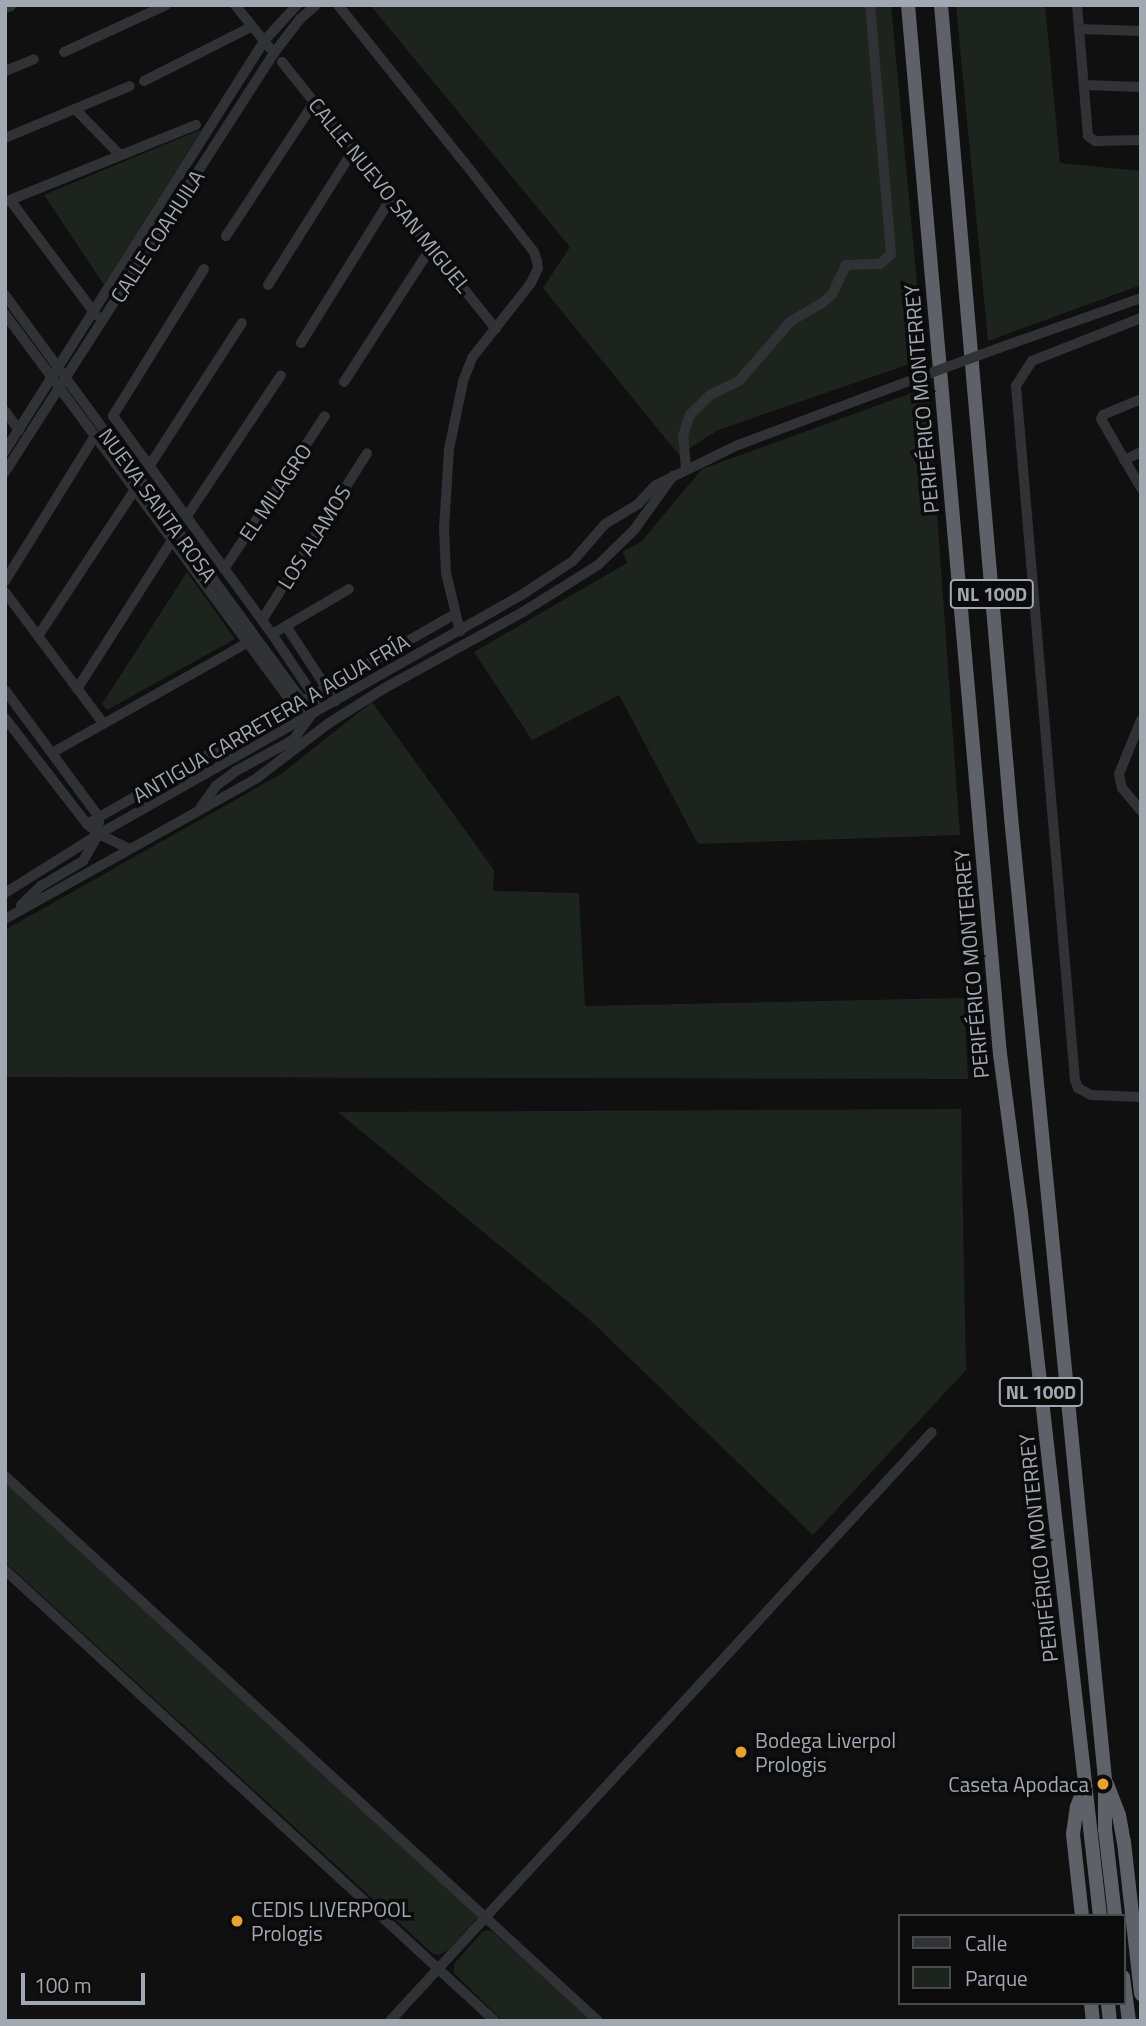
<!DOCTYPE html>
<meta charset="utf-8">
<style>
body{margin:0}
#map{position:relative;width:1146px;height:2026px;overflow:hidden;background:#101011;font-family:"Titillium Web",sans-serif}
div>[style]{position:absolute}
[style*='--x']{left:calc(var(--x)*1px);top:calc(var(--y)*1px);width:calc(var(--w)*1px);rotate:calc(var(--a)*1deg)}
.green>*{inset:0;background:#1d241d}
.minor>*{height:10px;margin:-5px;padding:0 5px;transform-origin:5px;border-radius:5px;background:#313236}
.highway>*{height:14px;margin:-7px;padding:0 7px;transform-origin:7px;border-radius:7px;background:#5e6167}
.minor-bridge>*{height:10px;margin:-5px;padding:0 5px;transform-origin:5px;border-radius:5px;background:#313236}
.dots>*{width:19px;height:19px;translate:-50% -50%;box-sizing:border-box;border:4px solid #0b0b0c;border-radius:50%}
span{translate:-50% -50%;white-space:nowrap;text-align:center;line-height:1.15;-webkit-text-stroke:7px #0b0b0c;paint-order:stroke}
.shield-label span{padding:2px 5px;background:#0b0b0c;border:2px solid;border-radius:5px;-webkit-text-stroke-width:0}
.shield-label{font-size:19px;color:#a2a8b2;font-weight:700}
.street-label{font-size:21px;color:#a2a8b2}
.poi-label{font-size:21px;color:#a2a8b2}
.left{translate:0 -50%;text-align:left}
.right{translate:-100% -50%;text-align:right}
.frame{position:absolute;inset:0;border:7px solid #a2a8b2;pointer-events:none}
.legend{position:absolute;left:898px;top:1914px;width:228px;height:91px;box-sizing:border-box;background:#0b0b0c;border:2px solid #474a4e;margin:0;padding:9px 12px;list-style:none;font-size:21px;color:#a2a8b2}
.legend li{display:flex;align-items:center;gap:14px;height:35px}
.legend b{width:35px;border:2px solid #474a4e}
.scale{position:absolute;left:21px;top:1973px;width:124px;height:32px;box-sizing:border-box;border:4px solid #a2a8b2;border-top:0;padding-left:9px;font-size:21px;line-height:24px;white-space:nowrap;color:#a2a8b2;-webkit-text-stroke:5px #0b0b0c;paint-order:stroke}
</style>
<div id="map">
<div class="green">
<div style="clip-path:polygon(370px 5px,891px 5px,924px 359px,718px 430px,679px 455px,543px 288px,570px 247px)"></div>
<div style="clip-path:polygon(956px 5px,1045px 5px,1060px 163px,1141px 171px,1141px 285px,988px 341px)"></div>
<div style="clip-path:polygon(202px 129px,104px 285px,44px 195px)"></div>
<div style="clip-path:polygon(928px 387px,960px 835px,698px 844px,619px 695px,532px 740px,474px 652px,627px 563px,623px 552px,642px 541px,702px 469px)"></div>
<div style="clip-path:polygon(187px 572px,235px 639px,107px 710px,102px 704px)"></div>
<div style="clip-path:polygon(372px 702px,494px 870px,493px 891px,579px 893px,585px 1006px,964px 998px,968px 1079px,5px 1077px,5px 930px,281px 774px)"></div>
<div style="clip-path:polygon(961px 1109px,966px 1370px,813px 1535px,590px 1320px,338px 1112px)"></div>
<div style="clip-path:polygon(5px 1479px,478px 1917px,448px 1950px,439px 1955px,432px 1953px,5px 1562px)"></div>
<div style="clip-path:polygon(488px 1930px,493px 1932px,591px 2021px,503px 2021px,454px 1973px,454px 1964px,483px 1931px)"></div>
</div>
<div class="minor">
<div style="--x:235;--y:5;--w:62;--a:50.9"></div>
<div style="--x:338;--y:5;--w:201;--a:51.3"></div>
<div style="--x:464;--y:162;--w:114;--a:52.1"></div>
<div style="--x:534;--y:252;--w:9;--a:72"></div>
<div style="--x:537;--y:261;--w:7;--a:82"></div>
<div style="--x:538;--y:268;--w:17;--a:115"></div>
<div style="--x:531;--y:283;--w:95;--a:128.2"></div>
<div style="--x:472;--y:358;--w:26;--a:111"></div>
<div style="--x:463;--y:382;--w:68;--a:101.8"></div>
<div style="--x:449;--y:449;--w:79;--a:93.6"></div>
<div style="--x:444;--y:528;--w:45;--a:87.5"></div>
<div style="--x:446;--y:573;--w:60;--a:76.4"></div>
<div style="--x:1077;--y:5;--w:131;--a:85.2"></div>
<div style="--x:1088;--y:136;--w:9;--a:36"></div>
<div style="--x:1095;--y:141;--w:46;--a:-1.2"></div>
<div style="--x:5;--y:8;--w:6;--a:-18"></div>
<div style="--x:1079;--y:29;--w:62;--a:1.8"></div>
<div style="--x:64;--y:52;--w:112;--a:-24.7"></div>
<div style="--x:282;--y:62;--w:342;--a:51.3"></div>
<div style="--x:5;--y:71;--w:31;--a:-22"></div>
<div style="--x:144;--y:81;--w:120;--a:-26.8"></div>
<div style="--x:1085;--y:85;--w:56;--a:2"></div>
<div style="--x:76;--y:110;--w:62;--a:45.7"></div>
<div style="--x:5;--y:138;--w:135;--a:-22.6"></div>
<div style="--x:10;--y:200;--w:144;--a:53.2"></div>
<div style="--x:5;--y:202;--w:206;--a:-22"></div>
<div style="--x:226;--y:236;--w:162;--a:-56.6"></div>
<div style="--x:204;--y:269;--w:173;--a:121.8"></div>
<div style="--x:113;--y:416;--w:270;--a:53.9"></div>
<div style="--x:272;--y:634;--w:89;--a:56"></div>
<div style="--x:268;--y:285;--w:161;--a:-57.7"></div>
<div style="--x:5;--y:295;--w:519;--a:53.77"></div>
<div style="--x:312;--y:714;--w:32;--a:126"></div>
<div style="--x:293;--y:740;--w:65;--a:151.5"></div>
<div style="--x:236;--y:771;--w:25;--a:143"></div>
<div style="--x:216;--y:786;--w:27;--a:126"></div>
<div style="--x:5;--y:314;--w:503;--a:53.56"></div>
<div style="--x:1141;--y:318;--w:117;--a:158.5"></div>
<div style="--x:1032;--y:361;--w:30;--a:123"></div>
<div style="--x:1016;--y:386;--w:697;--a:85.14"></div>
<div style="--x:1075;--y:1080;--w:9;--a:69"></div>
<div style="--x:1078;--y:1088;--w:15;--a:28"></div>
<div style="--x:1091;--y:1095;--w:50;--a:2.3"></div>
<div style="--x:301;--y:343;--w:172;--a:-58.1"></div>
<div style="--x:999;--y:348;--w:151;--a:-19.4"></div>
<div style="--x:344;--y:382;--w:162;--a:-57.1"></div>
<div style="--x:1141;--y:399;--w:41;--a:157.2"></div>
<div style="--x:1103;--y:415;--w:4;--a:117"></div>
<div style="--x:1101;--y:419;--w:80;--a:59.9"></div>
<div style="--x:5;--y:411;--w:24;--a:54"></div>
<div style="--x:5;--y:451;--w:485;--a:-57.7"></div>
<div style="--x:264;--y:41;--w:49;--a:-47.5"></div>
<div style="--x:1124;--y:460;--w:19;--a:-25"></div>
<div style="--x:150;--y:465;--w:169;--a:-57.1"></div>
<div style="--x:686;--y:468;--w:32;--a:-95"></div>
<div style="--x:683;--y:436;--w:22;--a:-72"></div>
<div style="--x:690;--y:415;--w:28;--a:-45"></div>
<div style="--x:710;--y:395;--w:32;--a:-26"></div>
<div style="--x:739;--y:381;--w:79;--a:-49.1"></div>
<div style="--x:791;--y:321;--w:34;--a:-30"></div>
<div style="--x:821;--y:304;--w:15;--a:-42"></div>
<div style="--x:832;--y:294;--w:32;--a:-64"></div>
<div style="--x:846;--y:265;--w:34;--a:-2"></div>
<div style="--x:880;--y:264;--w:15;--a:-42"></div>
<div style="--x:891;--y:254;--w:250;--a:-94.8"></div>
<div style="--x:5;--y:472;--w:498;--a:-57.3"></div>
<div style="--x:274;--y:53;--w:43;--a:-52.6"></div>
<div style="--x:300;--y:19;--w:21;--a:-41"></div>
<div style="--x:187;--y:516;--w:169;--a:-56.3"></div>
<div style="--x:224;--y:569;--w:183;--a:-56.6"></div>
<div style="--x:5;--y:581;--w:171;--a:-58.2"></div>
<div style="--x:5;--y:592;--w:164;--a:53.2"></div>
<div style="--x:262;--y:620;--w:197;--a:-57.8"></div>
<div style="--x:286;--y:626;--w:90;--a:56.8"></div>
<div style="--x:272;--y:634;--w:89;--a:-30.3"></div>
<div style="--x:38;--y:636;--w:174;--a:-56.5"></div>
<div style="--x:77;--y:689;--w:178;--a:-57.4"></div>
<div style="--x:5;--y:690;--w:158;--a:53.5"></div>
<div style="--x:99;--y:817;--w:6;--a:90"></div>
<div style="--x:5;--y:718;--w:134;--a:52.3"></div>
<div style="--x:87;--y:824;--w:16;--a:40"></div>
<div style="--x:99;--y:834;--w:34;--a:26"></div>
<div style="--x:1141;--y:720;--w:58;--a:112.2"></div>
<div style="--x:1119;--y:774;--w:14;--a:78"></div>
<div style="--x:1122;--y:788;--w:30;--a:50"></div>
<div style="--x:57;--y:750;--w:220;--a:-29.4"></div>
<div style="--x:87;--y:824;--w:424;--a:-29.7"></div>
<div style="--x:5;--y:893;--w:111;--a:-32.1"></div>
<div style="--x:99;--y:834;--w:491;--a:-29.5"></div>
<div style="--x:526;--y:592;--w:56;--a:-33.4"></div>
<div style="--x:573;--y:561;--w:49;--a:-49.1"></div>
<div style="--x:605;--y:524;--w:39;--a:-31"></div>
<div style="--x:638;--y:504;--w:26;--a:-47"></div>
<div style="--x:656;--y:485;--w:91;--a:-26"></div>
<div style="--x:738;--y:445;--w:191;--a:-20.5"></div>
<div style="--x:21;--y:905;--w:28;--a:-44"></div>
<div style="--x:41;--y:886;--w:49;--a:-30.8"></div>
<div style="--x:83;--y:861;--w:28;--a:-60"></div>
<div style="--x:5;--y:919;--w:289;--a:-29.2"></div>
<div style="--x:257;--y:778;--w:91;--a:-37.4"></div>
<div style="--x:329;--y:723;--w:64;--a:-32.2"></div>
<div style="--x:383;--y:689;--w:160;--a:-28.8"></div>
<div style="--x:523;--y:612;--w:89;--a:-32.1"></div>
<div style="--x:598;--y:565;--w:50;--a:-44.2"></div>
<div style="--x:634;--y:530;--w:67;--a:-54.2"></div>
<div style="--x:5;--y:1476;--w:805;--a:42.58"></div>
<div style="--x:5;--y:1570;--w:666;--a:42.63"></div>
<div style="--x:390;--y:2021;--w:800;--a:-47.38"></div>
</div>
<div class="highway">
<div style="--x:908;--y:5;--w:1053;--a:84.99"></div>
<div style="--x:1000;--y:1054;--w:160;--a:82.5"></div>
<div style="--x:1021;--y:1213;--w:707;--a:83.59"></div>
<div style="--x:941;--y:5;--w:815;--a:85.07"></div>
<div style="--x:1011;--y:817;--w:968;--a:84.42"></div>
<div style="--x:1105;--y:1780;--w:49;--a:90"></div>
<div style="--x:1105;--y:1829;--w:88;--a:83.4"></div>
<div style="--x:1107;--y:1784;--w:33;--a:69"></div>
<div style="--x:1119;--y:1815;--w:27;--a:80"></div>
<div style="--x:1124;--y:1842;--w:153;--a:83.6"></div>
<div style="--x:1082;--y:1916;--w:82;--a:-96.3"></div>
<div style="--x:1073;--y:1834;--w:27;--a:-82"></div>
<div style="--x:1077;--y:1807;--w:23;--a:-70"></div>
<div style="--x:1123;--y:1977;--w:44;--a:82.2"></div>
<div style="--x:1091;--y:2003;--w:18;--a:84"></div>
<div style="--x:1108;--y:2003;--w:18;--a:84"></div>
</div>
<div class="minor-bridge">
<div style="--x:917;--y:378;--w:87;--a:-20.1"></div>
</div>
<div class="dots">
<div style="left:741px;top:1752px;background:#e7a232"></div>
<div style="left:1103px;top:1784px;background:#e7a232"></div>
<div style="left:237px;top:1921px;background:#e7a232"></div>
</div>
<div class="shield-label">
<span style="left:992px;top:594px">NL 100D</span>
<span style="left:1041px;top:1392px">NL 100D</span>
</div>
<div class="street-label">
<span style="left:390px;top:195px;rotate:51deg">CALLE NUEVO SAN MIGUEL</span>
<span style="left:157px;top:236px;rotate:-57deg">CALLE COAHUILA</span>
<span style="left:921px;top:399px;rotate:-95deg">PERIFÉRICO MONTERREY</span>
<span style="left:275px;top:492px;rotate:-56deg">EL MILAGRO</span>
<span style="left:158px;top:505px;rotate:54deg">NUEVA SANTA ROSA</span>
<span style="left:314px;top:537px;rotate:-58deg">LOS ALAMOS</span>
<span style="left:271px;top:718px;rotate:-30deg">ANTIGUA CARRETERA A AGUA FRÍA</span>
<span style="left:971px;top:964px;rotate:-95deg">PERIFÉRICO MONTERREY</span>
<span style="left:1038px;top:1548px;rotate:-96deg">PERIFÉRICO MONTERREY</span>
</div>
<div class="poi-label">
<span class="left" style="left:755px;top:1752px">Bodega Liverpol<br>Prologis</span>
<span class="right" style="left:1089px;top:1784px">Caseta Apodaca</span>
<span class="left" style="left:251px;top:1921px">CEDIS LIVERPOOL<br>Prologis</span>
</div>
<div class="frame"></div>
<ul class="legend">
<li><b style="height:9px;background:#313236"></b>Calle</li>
<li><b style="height:19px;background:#1d241d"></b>Parque</li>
</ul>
<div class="scale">100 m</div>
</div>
